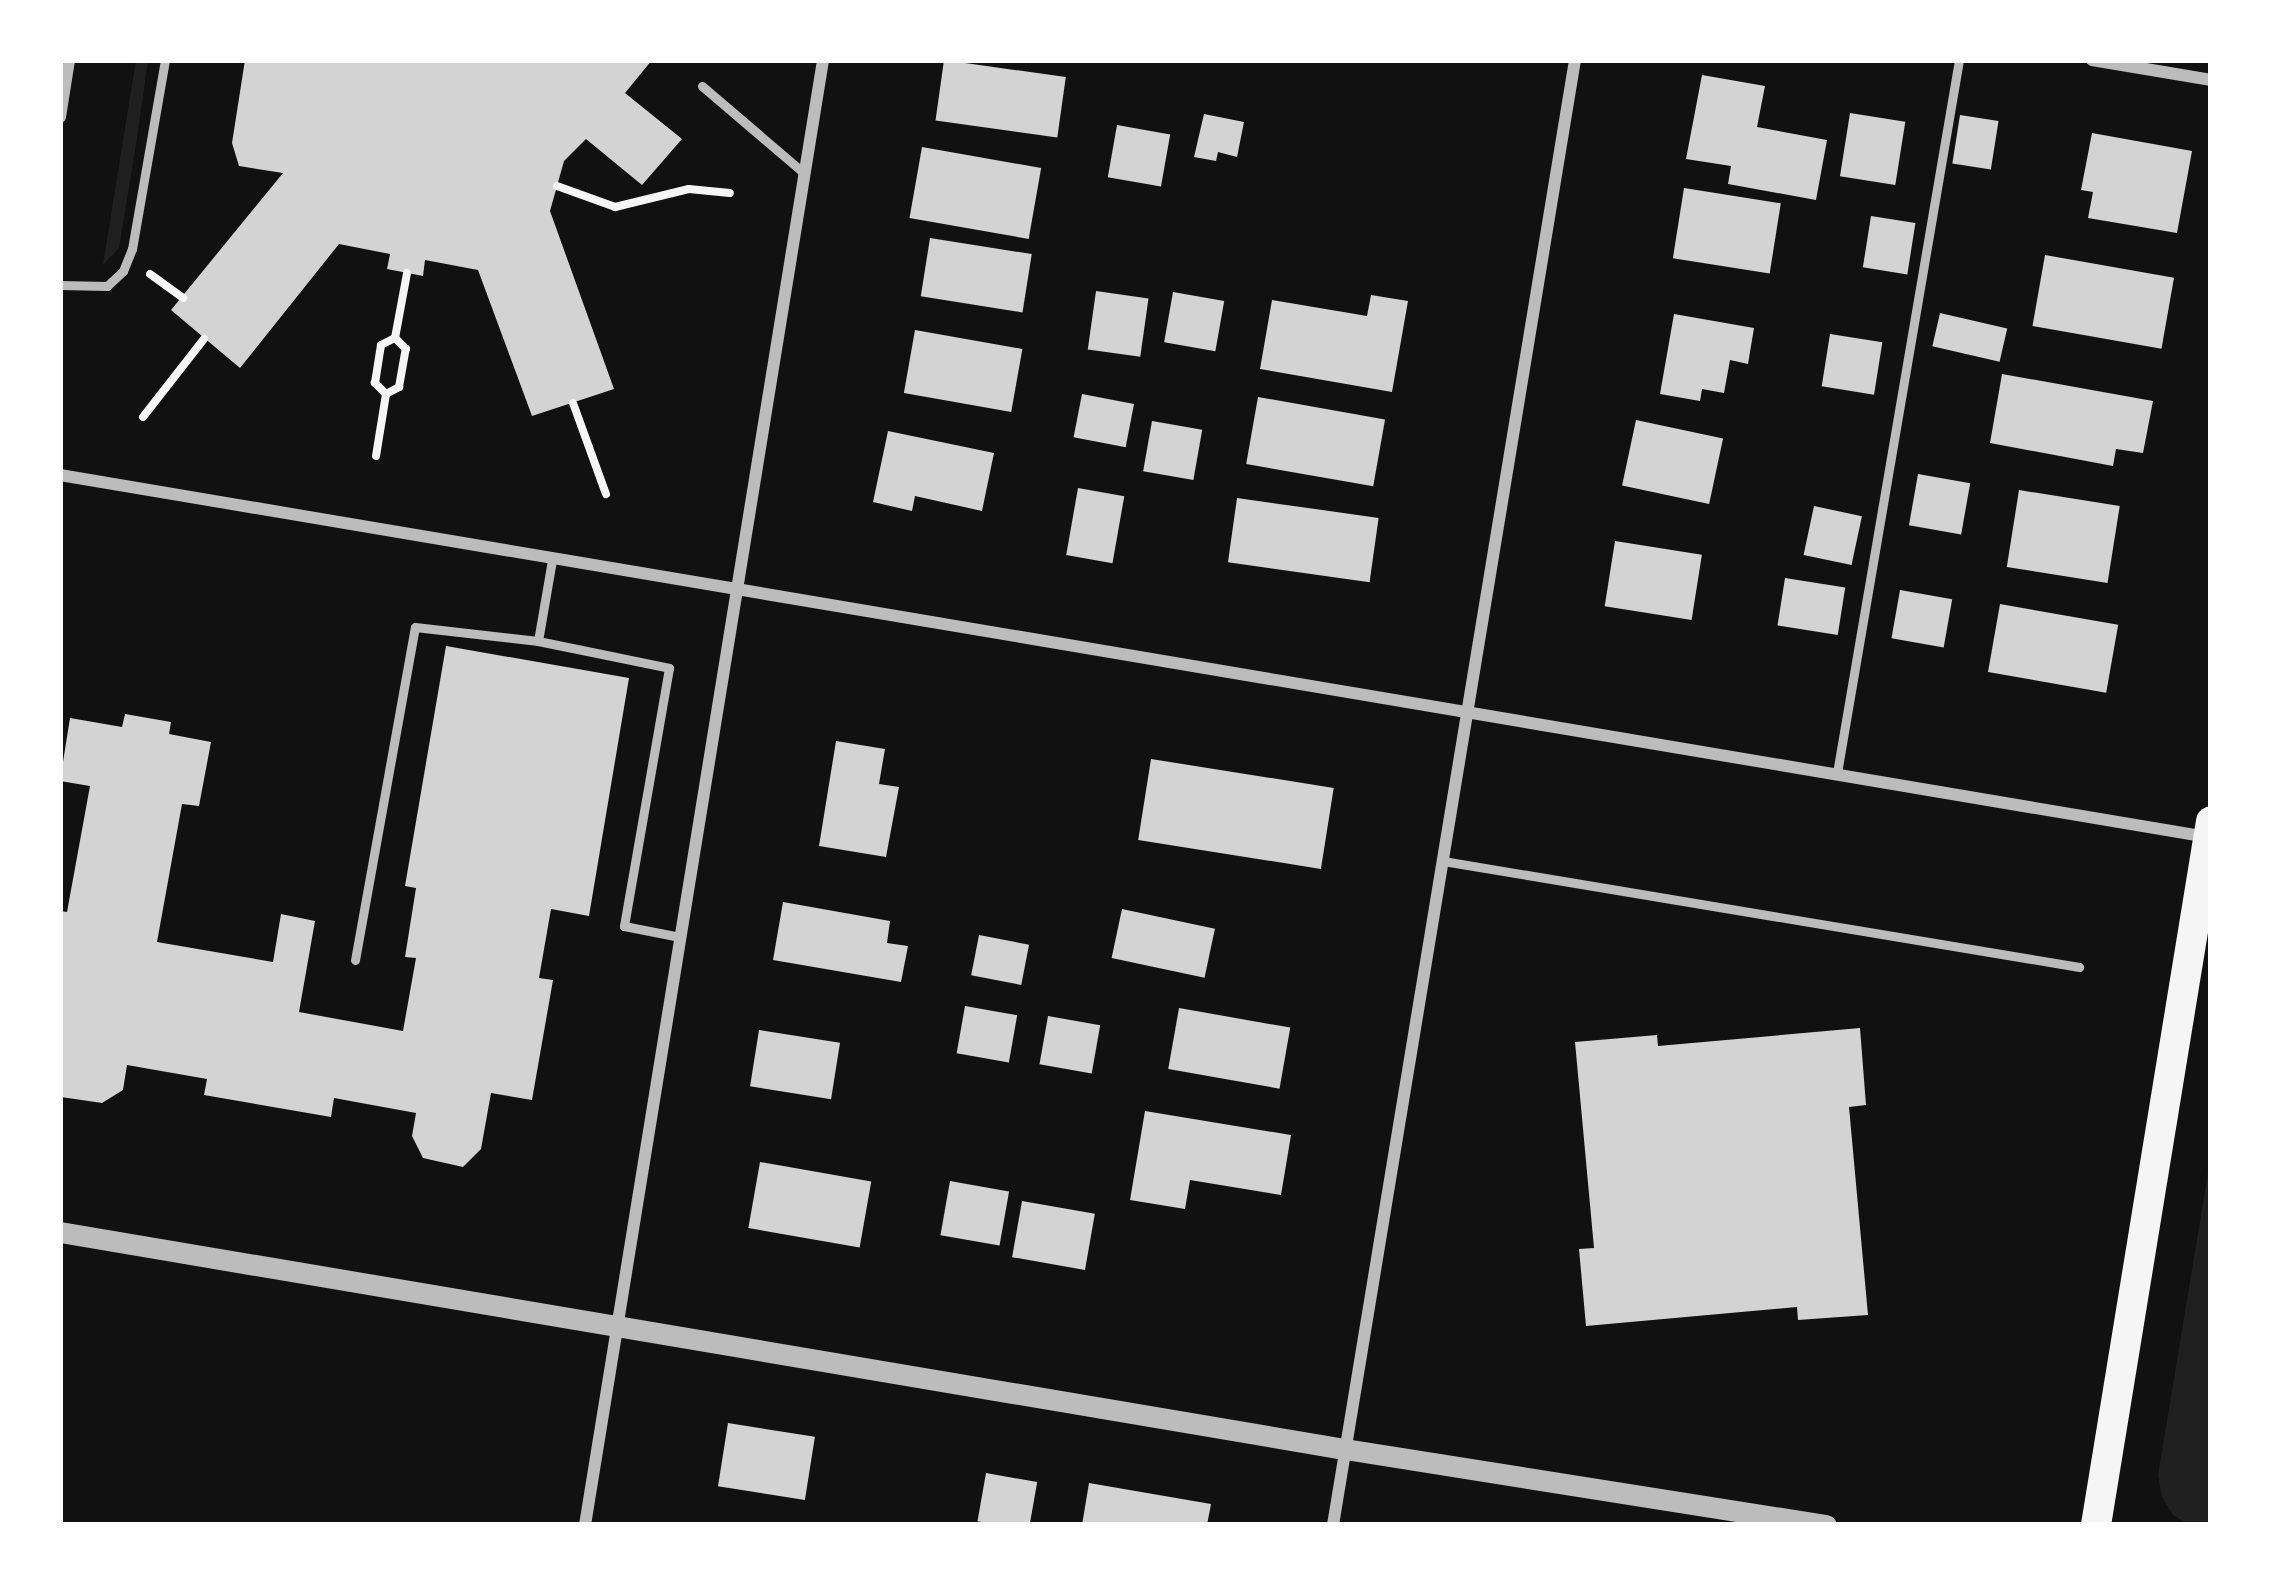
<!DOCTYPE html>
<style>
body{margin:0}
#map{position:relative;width:2271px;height:1585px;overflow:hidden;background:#111;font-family:"Noto Serif",serif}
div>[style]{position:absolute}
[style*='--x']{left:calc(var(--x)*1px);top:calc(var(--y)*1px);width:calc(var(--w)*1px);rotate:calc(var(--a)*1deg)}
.green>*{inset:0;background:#202020}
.building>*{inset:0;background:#d3d3d3;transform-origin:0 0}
.path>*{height:8px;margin:-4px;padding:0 4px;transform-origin:4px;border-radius:4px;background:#f5f5f5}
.service>*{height:9px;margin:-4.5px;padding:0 4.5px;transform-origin:4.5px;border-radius:4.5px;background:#bcbcbc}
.minor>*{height:12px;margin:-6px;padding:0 6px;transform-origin:6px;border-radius:6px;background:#bcbcbc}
.tertiary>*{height:21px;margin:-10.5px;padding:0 10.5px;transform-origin:10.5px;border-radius:10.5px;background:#bcbcbc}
.primary>*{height:30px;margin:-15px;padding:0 15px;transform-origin:15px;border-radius:15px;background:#f5f5f5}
span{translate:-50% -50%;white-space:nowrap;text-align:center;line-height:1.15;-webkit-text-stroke:10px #fff;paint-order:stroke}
.frame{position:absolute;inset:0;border:63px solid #fff;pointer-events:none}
</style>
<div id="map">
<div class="green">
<div style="clip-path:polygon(136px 60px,148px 60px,137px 138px,119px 248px,103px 265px)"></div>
<div style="clip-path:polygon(2211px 1155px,2211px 1525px,2190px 1525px,2173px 1515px,2162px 1497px,2158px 1475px)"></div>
</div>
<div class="building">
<div style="clip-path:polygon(245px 60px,652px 60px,625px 93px,682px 139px,642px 185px,586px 139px,564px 161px,550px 211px,614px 389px,532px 416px,478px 270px,425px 260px,423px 276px,387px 269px,390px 254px,339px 244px,240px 368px,171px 310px,283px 173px,239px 166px,232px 143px)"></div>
<div style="left:944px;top:60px;width:123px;height:61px;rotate:8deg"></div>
<div style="clip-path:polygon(1702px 75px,1765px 86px,1757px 127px,1827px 140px,1816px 200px,1728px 184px,1731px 166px,1686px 159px)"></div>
<div style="left:1850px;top:113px;width:56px;height:64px;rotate:9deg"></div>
<div style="clip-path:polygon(1204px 114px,1244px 122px,1237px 157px,1218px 152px,1216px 161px,1194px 157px)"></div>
<div style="left:1960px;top:115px;width:39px;height:49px;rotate:9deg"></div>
<div style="left:1117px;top:125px;width:54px;height:53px;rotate:10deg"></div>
<div style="clip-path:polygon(2092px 133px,2192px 151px,2177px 233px,2088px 218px,2093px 192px,2081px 190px)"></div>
<div style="left:922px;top:147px;width:121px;height:72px;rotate:10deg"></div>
<div style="left:1684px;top:188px;width:98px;height:71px;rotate:9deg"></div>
<div style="left:1871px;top:216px;width:45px;height:52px;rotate:9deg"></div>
<div style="left:930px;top:238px;width:103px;height:59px;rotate:9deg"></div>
<div style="left:2045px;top:255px;width:131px;height:72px;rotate:10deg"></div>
<div style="left:1096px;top:291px;width:53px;height:59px;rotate:8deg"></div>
<div style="left:1173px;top:292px;width:52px;height:51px;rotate:10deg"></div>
<div style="clip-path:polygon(1371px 295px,1408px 301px,1392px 392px,1260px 369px,1272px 300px,1367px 316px)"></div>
<div style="left:1940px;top:313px;width:69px;height:34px;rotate:13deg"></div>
<div style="clip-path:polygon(1674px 314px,1754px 328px,1748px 364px,1730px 360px,1724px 393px,1702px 389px,1700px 401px,1660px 394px)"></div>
<div style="left:915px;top:330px;width:109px;height:64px;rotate:10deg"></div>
<div style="left:1830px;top:334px;width:53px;height:53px;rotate:9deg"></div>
<div style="clip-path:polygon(2002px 374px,2153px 401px,2143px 453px,2116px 449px,2113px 466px,1990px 443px)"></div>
<div style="left:1082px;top:394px;width:53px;height:44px;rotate:11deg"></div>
<div style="left:1258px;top:397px;width:129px;height:68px;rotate:10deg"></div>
<div style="left:1636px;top:420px;width:89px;height:67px;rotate:12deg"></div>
<div style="left:1152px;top:421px;width:51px;height:51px;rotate:10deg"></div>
<div style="clip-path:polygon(888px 431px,994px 453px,982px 511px,915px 496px,912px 511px,873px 502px)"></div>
<div style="left:1918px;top:474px;width:53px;height:52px;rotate:10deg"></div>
<div style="left:1078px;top:488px;width:47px;height:68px;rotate:10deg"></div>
<div style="left:2019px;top:490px;width:102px;height:78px;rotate:9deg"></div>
<div style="left:1237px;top:498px;width:143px;height:65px;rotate:8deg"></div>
<div style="left:1814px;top:506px;width:49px;height:50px;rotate:12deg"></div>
<div style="left:1615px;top:541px;width:88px;height:66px;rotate:9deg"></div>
<div style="left:1785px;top:578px;width:61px;height:48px;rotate:9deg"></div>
<div style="left:1900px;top:590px;width:53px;height:49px;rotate:10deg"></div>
<div style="left:2000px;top:604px;width:120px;height:69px;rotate:10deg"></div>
<div style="clip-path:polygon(446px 646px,629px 678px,589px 916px,551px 909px,539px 978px,553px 980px,532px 1100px,491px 1093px,481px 1149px,463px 1167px,423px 1158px,412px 1136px,416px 1113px,334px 1098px,331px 1117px,204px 1095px,207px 1079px,127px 1065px,123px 1090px,102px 1103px,61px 1097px,60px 911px,67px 912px,90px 786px,60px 781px,70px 718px,122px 727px,125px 714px,171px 722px,169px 734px,211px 742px,199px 806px,182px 804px,157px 942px,273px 962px,281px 914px,315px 921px,299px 1012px,403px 1031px,416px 958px,405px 957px,416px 888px,405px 886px)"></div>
<div style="clip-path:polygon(836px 741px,885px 749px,879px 784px,899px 787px,886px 857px,819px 846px)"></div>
<div style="left:1151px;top:759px;width:185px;height:82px;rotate:9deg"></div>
<div style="clip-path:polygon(783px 902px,890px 921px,887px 943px,908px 946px,901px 982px,773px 960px)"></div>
<div style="left:1122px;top:909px;width:95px;height:50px;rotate:12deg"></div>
<div style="left:979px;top:935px;width:51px;height:41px;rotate:11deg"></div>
<div style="left:965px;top:1006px;width:53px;height:48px;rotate:10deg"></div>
<div style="left:1179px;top:1008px;width:113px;height:62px;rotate:10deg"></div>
<div style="left:1048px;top:1016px;width:53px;height:49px;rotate:10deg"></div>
<div style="clip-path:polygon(1860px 1028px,1866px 1105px,1849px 1107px,1868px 1315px,1798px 1320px,1797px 1307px,1586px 1326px,1579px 1249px,1594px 1248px,1575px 1042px,1657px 1035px,1658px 1046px)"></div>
<div style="left:759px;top:1030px;width:82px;height:57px;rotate:9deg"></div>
<div style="clip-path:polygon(1145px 1111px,1291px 1135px,1281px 1195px,1190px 1180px,1185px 1209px,1130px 1200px)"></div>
<div style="left:760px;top:1162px;width:113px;height:67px;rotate:10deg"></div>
<div style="left:950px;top:1181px;width:60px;height:55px;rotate:10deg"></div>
<div style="left:1022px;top:1201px;width:74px;height:57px;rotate:10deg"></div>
<div style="left:728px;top:1423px;width:88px;height:64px;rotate:9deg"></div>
<div style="left:986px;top:1473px;width:52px;height:49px;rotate:10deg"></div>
<div style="clip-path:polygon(1089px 1483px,1211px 1504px,1207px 1525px,1082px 1525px)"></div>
</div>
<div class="path">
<div style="--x:557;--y:186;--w:62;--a:19.9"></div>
<div style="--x:615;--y:207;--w:76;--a:-13.7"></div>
<div style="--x:689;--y:189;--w:41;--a:5.6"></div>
<div style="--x:150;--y:274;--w:41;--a:36"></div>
<div style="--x:386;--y:394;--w:15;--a:-28"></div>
<div style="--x:399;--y:387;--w:39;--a:-80"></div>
<div style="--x:406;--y:349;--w:16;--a:-135"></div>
<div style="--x:573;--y:403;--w:97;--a:70.1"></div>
<div style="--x:143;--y:417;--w:99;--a:-52"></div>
<div style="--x:376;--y:456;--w:63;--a:-80.8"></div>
<div style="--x:386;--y:394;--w:16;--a:-135"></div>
<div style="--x:375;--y:383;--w:38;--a:-81"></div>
<div style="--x:381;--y:345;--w:16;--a:-27"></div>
<div style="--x:395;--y:338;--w:66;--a:-79.5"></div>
</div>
<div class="service">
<div style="--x:702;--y:86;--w:135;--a:40.5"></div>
<div style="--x:60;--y:285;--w:47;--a:1.2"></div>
<div style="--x:107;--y:286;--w:22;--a:-43"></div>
<div style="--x:123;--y:271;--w:24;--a:-68"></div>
<div style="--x:132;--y:249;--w:192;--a:-80.1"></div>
<div style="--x:538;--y:641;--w:134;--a:11.6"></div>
<div style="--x:669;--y:668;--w:262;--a:99.9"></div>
<div style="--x:624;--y:926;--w:57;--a:11.1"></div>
<div style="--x:1837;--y:773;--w:723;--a:-80.29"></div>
<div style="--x:1443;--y:861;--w:645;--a:9.46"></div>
<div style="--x:355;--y:960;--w:338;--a:-79.8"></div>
<div style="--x:415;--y:627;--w:124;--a:6.5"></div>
<div style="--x:538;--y:641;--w:82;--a:-80.2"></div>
</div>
<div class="minor">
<div style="--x:2092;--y:60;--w:121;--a:9.5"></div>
<div style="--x:60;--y:117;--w:58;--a:-81"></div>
<div style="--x:60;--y:475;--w:2177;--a:9.57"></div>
<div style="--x:585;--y:1525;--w:1484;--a:-80.77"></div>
<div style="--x:1333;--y:1525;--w:1485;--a:-80.62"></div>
</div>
<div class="tertiary">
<div style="--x:60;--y:1232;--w:1303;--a:9.59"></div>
<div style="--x:1345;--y:1449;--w:487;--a:9"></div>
</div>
<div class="primary">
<div style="--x:2096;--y:1525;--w:713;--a:-80.72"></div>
</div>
<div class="frame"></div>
</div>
